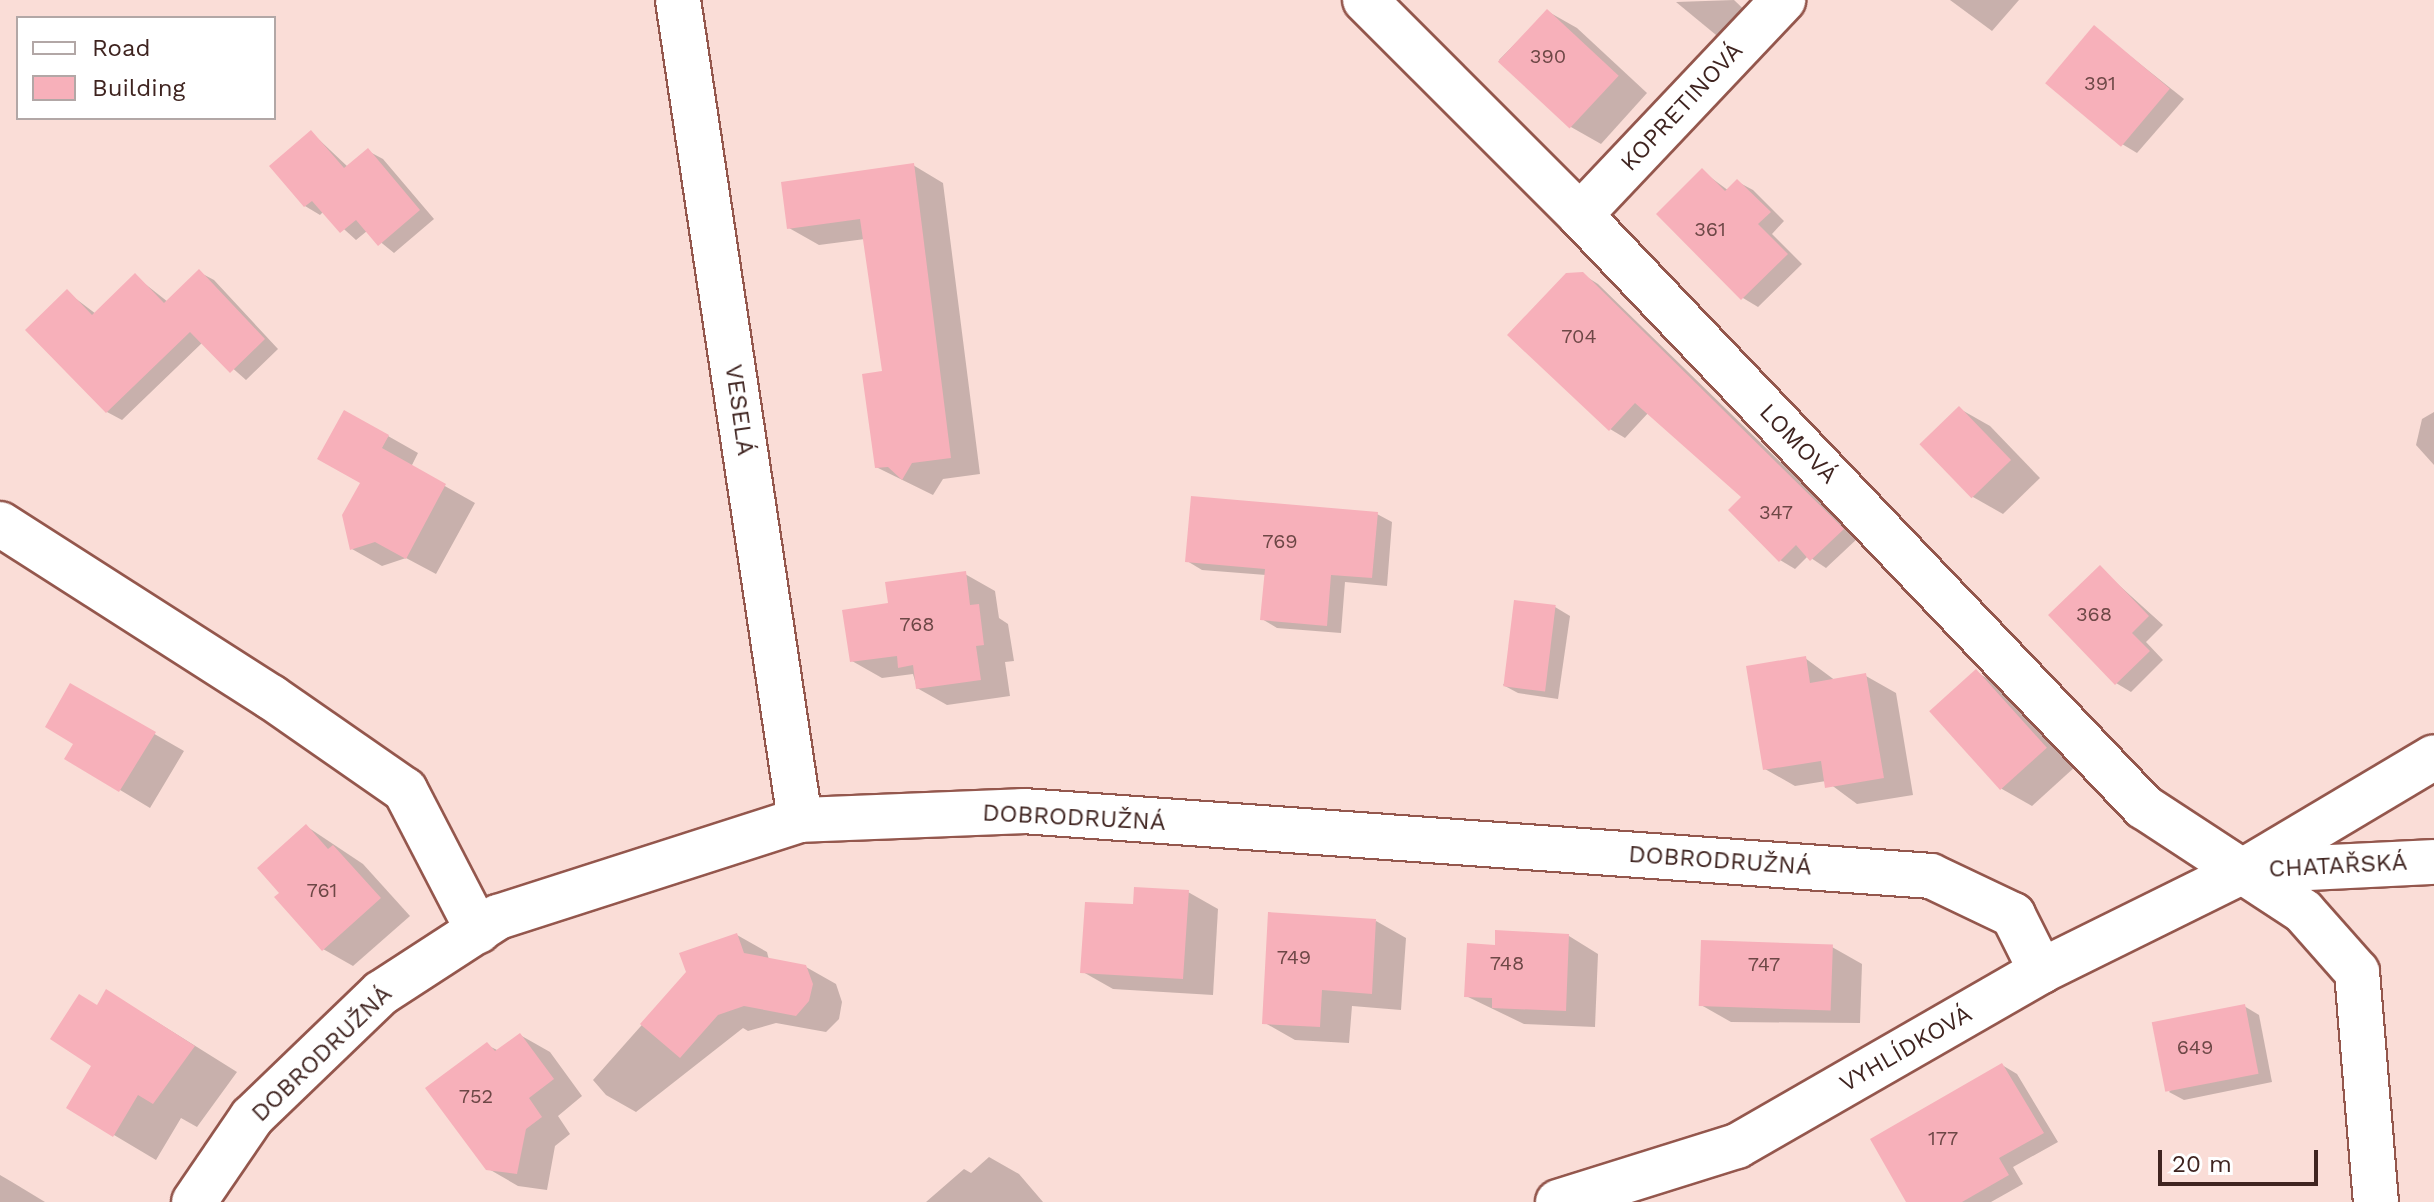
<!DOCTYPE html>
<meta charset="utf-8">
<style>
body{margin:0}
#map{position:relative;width:2434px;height:1202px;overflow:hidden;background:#faddd7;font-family:"Work Sans",sans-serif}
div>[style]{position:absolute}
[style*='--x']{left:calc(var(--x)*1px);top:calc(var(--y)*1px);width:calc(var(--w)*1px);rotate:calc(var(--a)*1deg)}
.shadow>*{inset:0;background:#0003}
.building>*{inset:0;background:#f7b0ba;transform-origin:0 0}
.roads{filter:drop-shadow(2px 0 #94574d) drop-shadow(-2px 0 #94574d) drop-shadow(0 2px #94574d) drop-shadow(0 -2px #94574d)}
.minor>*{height:44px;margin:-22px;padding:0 22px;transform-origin:22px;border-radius:22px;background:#fff}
span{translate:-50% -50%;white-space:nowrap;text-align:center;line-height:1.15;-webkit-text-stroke:6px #fff;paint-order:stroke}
.number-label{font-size:20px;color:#6d4746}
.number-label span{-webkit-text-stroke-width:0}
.street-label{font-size:24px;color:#3f2420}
.legend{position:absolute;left:16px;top:16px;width:260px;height:104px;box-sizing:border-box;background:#fff;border:2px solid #b2a7a6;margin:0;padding:10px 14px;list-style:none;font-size:24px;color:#3f2420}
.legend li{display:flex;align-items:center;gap:16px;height:40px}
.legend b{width:40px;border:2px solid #b2a7a6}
.scale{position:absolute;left:2158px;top:1150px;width:160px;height:36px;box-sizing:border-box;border:4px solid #3f2420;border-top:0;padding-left:10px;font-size:24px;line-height:28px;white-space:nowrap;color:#3f2420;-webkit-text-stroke:6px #fff;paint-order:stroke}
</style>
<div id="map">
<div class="shadow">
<div style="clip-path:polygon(1734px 0,1753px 18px,1727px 44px,1676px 2px)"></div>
<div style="clip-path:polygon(1950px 0,2019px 0,1992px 31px)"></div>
<div style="clip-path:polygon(1547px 11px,1577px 28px,1647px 93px,1601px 144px,1571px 127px,1499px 60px)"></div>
<div style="clip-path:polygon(2095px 28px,2184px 99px,2137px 153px,2122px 144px)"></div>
<div style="clip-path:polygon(312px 133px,348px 167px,368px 151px,383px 159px,434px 219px,394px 253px,367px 231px,356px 240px,324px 211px,320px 215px,305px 206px)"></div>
<div style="clip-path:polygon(913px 165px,943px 183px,980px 474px,943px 479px,933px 495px,876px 467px,884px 372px,865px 239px,819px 245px,789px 228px)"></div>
<div style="clip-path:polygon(1702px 171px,1729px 191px,1738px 182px,1753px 190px,1784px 221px,1772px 234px,1802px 264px,1758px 307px,1743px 298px)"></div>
<div style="clip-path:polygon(199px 272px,214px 280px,278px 349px,246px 380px,203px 342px,122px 420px,107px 412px,67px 292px,96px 314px,135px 276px,168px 302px)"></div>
<div style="clip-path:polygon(1582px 274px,1598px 284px,1858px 538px,1826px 568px,1808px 556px,1795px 569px,1780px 560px,1744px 496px,1649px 412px,1625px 438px,1610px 429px)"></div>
<div style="clip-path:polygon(1960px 409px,1990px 426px,2040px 478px,2003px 514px,1973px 497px,1923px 445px)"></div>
<div style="clip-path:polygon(2434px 412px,2434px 465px,2416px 445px,2422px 419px)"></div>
<div style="clip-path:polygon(388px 436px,418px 453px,411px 467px,475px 503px,436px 574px,406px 558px,382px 566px,352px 549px,362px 482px)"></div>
<div style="clip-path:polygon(1377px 514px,1392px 522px,1387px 586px,1345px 582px,1341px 633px,1277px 628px,1262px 619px,1266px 575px,1202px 570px,1187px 561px)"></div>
<div style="clip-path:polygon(2100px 568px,2163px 625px,2146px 642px,2163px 660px,2131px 692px,2116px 683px)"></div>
<div style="clip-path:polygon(965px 574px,995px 591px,999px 618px,1008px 624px,1014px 661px,1005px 662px,1010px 696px,947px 705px,917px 688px,913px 674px,882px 678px,852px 661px,890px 605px)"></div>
<div style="clip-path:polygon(1555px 607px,1570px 616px,1558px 699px,1518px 693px,1503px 685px)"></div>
<div style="clip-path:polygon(1805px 658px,1836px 681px,1866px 676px,1896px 693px,1913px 795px,1857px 804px,1826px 781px,1795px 786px,1765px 769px)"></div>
<div style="clip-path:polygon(1976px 672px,2006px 689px,2076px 766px,2032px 806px,2002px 789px,1933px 712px)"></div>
<div style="clip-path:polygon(71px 686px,184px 751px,150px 808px,67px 758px,76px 743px)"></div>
<div style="clip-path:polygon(306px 826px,363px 864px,410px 916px,353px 966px,323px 949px,282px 893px)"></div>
<div style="clip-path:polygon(1188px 892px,1218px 909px,1213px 995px,1113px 989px,1083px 972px,1135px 906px)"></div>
<div style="clip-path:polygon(1376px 921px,1406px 938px,1401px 1010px,1352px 1006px,1349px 1043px,1295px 1040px,1265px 1023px)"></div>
<div style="clip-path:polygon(737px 935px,767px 952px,769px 960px,806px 967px,836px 984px,842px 1002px,839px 1019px,826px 1032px,776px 1023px,748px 1031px,743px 1028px,636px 1112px,606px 1095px,593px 1080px,688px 973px)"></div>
<div style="clip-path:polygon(1569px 936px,1598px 954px,1595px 1027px,1524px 1024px,1466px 996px,1497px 947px)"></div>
<div style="clip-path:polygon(1832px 947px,1862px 964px,1860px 1023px,1731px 1022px,1701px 1005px)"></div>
<div style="clip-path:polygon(2244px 1006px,2259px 1015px,2272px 1082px,2184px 1100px,2169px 1092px)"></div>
<div style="clip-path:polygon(98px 1007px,149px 1017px,237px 1072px,197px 1127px,181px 1118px,156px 1160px,114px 1135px,94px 1065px)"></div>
<div style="clip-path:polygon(520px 1035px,550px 1052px,582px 1096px,558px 1116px,570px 1134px,555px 1146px,547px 1190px,518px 1186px,487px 1168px,487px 1045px,499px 1051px)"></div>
<div style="clip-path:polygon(2002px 1065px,2017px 1074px,2058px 1142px,2013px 1167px,2023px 1184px,1991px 1202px,1908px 1202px)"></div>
<div style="clip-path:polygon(989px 1157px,1019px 1174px,1043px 1202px,926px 1202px,964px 1169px,971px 1173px)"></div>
<div style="clip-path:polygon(0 1175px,12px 1182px,45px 1202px,0 1202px)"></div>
</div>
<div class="building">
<div style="left:1547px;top:9px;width:98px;height:72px;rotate:43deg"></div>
<div style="left:2094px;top:25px;width:99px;height:76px;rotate:40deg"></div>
<div style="clip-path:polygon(311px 130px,344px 168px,368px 148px,420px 210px,378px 246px,356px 220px,340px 233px,312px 201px,304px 207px,269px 166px)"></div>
<div style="clip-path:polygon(914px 163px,951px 458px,912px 463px,902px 480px,888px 467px,875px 468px,862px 374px,882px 371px,860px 219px,787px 229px,781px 182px)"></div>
<div style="clip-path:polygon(1702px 168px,1725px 191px,1737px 179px,1771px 212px,1758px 224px,1788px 254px,1741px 300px,1656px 214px)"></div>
<div style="clip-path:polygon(199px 269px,265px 339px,230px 373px,190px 332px,106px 413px,25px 330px,67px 289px,92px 315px,135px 273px,164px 303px)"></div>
<div style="clip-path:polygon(1583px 272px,1844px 529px,1810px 561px,1796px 545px,1779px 562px,1728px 510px,1741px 497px,1635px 403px,1609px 431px,1507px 335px,1566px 273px)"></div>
<div style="left:1959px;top:406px;width:75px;height:55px;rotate:46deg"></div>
<div style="clip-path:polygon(344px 410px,389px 435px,382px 448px,446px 484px,406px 559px,375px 542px,350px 550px,342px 515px,360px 483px,317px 459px)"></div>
<div style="clip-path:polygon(1191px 496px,1378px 512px,1372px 578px,1331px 575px,1327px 626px,1260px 620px,1265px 569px,1185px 562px)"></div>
<div style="clip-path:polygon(2100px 565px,2149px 616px,2132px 633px,2150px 651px,2115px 685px,2048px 615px)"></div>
<div style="clip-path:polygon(966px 571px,970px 605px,979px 604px,984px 645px,976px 646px,981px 680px,916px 689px,913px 665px,898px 668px,897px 656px,850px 662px,842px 610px,888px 603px,885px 582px)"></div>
<div style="left:1514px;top:600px;width:42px;height:87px;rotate:7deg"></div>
<div style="clip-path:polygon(1806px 656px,1810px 683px,1866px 673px,1884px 778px,1825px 788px,1821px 761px,1763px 770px,1746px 666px)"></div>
<div style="left:1976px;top:669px;width:106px;height:63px;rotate:48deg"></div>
<div style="clip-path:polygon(70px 683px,156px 732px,119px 792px,64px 759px,73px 744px,45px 727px)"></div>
<div style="clip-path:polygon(306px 824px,328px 849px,333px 845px,381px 898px,322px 951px,274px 897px,279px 893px,257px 868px)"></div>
<div style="clip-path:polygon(1134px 887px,1189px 890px,1183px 979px,1080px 973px,1085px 902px,1133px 904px)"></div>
<div style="clip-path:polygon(1268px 912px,1376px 919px,1372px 994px,1322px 990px,1320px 1027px,1262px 1024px)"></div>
<div style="clip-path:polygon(1495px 930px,1569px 934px,1566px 1011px,1492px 1008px,1492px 998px,1464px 997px,1467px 943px,1495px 945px)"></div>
<div style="clip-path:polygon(737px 933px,744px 953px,806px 965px,813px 984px,809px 1001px,796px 1016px,744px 1006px,718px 1015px,680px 1058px,640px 1024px,686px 972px,679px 953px)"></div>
<div style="left:1701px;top:940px;width:132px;height:66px;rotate:2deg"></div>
<div style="clip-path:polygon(106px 989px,195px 1046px,153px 1104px,138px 1095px,113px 1137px,66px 1108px,91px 1066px,50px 1039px,79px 994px,97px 1005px)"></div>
<div style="left:2245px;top:1004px;width:71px;height:95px;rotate:79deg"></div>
<div style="clip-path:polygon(520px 1033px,554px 1079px,529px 1098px,542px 1117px,526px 1129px,517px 1174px,486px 1170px,425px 1088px,487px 1042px,495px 1051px)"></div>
<div style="clip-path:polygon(2002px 1063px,2044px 1133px,1999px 1158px,2009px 1175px,1962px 1202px,1906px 1202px,1870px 1139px)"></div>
</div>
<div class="roads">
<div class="minor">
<div style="--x:678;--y:0;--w:829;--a:81.54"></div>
<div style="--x:1365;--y:0;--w:304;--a:45"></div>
<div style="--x:1580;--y:215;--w:818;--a:46.39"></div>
<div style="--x:2144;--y:807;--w:190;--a:33.2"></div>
<div style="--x:2303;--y:911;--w:81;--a:48.5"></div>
<div style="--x:2357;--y:972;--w:231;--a:85.3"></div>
<div style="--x:1580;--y:215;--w:296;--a:-46.6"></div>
<div style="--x:0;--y:524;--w:322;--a:32.6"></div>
<div style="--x:271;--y:697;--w:163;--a:34.8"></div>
<div style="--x:405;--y:790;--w:159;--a:62.6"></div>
<div style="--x:2249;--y:871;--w:185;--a:-2.8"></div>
<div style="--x:194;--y:1202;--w:103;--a:-55.7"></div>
<div style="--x:252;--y:1117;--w:179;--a:-43.9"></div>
<div style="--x:381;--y:993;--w:140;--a:-33"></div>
<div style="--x:498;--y:917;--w:317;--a:-17.8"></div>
<div style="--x:800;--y:820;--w:223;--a:-2.3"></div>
<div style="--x:1023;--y:811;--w:910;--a:4.09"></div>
<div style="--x:1931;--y:876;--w:91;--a:25.4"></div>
<div style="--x:2013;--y:915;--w:63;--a:63.4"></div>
<div style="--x:1558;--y:1202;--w:188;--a:-17.4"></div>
<div style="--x:1737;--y:1146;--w:351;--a:-29.9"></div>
<div style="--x:2041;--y:971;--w:225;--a:-26.3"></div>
<div style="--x:2243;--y:871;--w:222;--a:-30.8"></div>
</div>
</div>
<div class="number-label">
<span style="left:1548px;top:56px">390</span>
<span style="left:2100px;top:83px">391</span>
<span style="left:1710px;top:229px">361</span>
<span style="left:1579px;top:336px">704</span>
<span style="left:1776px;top:512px">347</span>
<span style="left:1280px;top:541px">769</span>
<span style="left:2094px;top:614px">368</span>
<span style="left:917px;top:624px">768</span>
<span style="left:322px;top:890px">761</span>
<span style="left:1294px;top:957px">749</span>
<span style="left:1507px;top:963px">748</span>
<span style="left:1764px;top:964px">747</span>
<span style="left:2195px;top:1047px">649</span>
<span style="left:476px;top:1096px">752</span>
<span style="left:1943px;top:1138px">177</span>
</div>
<div class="street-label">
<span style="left:1682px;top:107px;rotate:-47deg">KOPRETINOVÁ</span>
<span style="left:739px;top:410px;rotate:82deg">VESELÁ</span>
<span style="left:1798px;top:444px;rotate:46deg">LOMOVÁ</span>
<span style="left:1074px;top:818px;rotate:3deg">DOBRODRUŽNÁ</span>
<span style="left:1720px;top:861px;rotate:4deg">DOBRODRUŽNÁ</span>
<span style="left:2338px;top:866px;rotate:-3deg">CHATAŘSKÁ</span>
<span style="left:1906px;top:1049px;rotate:-30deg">VYHLÍDKOVÁ</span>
<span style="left:322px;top:1054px;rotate:-44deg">DOBRODRUŽNÁ</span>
</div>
<ul class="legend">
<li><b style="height:10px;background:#fff"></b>Road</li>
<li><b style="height:22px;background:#f7b0ba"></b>Building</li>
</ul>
<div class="scale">20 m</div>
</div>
